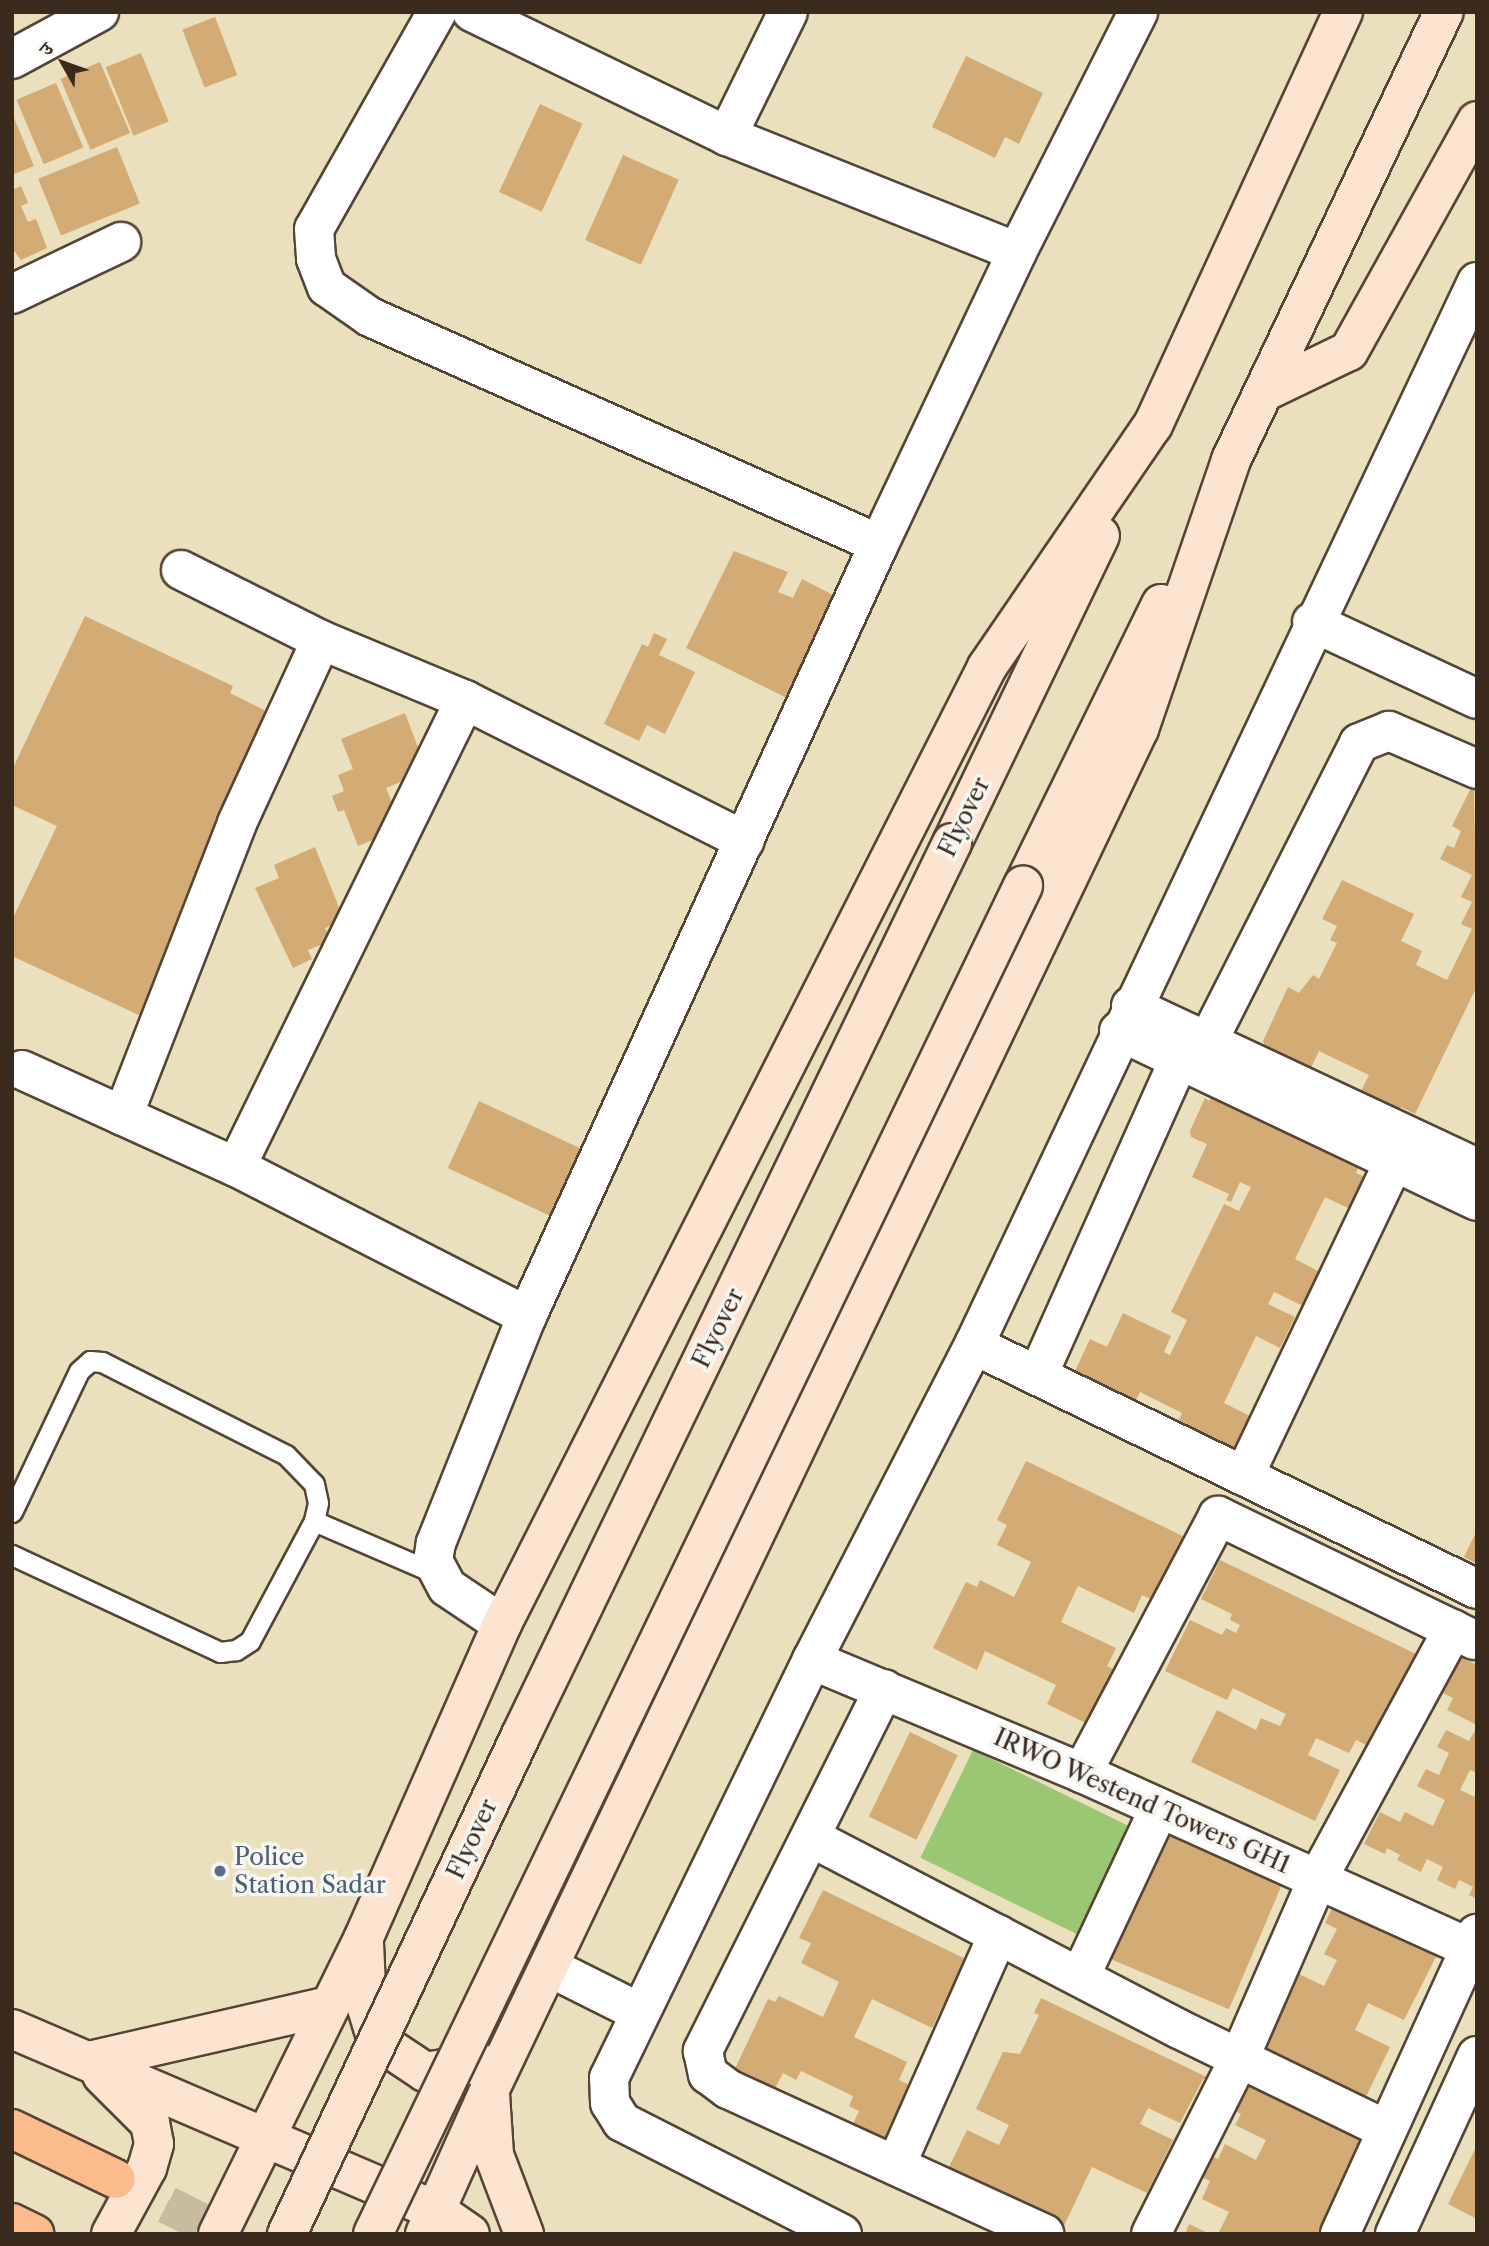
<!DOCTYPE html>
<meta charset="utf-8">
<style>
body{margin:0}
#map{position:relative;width:1489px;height:2246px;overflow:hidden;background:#eae0be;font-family:"Libre Caslon Text","Noto Serif Devanagari",serif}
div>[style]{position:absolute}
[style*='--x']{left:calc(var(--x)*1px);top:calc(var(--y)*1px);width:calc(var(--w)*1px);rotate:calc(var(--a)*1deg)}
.green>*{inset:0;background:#9bc775;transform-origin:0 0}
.building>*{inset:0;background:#d3ab75;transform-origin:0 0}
.highway-tunnel>*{height:38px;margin-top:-19px;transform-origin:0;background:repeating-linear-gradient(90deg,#c7bc9e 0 38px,transparent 0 57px)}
.roads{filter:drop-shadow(2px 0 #554536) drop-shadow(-2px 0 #554536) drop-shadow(0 2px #554536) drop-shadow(0 -2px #554536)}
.lane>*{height:19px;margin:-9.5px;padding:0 9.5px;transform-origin:9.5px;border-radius:9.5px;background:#fff}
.street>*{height:38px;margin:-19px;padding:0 19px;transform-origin:19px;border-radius:19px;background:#fff}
.secondary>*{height:38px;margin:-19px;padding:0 19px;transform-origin:19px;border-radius:19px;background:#fde4d1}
.highway>*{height:38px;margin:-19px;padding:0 19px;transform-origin:19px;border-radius:19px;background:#fbbb8d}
.bridges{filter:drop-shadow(2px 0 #554536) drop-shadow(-2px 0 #554536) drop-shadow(0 2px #554536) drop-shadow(0 -2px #554536)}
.secondary-bridge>*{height:38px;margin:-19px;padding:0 19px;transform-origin:19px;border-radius:19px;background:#fde4d1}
.dots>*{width:19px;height:19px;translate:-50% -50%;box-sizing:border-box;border:4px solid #f6f6f2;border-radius:50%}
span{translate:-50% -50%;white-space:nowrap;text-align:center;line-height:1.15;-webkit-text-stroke:7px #f6f6f2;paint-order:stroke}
.street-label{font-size:24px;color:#3b2a1e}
.service-label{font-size:24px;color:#4e5e75}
.left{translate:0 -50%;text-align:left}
.frame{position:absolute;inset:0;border:14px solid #3b2a1e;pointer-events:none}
.north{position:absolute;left:28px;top:28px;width:70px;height:70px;-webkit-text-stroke:5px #f6f6f2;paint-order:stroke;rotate:310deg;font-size:19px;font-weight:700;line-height:28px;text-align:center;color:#3b2a1e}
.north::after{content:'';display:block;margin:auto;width:24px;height:32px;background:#3b2a1e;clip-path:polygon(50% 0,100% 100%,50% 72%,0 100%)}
</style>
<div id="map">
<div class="green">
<div style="left:973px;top:1750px;width:175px;height:120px;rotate:26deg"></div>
</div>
<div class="building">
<div style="left:215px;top:17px;width:62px;height:35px;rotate:69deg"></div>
<div style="left:141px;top:53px;width:74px;height:38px;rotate:68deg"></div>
<div style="clip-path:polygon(966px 56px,1043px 93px,1019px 144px,1005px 137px,995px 158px,932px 127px)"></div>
<div style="left:100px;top:62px;width:77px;height:43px;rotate:67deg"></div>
<div style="left:56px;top:83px;width:70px;height:43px;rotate:67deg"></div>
<div style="left:540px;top:104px;width:47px;height:97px;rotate:25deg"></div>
<div style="clip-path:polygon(12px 113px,34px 166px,12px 175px)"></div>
<div style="left:117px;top:147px;width:61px;height:85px;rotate:68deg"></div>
<div style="left:623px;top:155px;width:61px;height:93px;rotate:24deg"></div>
<div style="clip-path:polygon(21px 186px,28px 203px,21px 206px,28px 222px,36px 219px,47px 248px,21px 260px,12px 248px,12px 190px)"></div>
<div style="clip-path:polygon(734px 551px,788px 572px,778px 592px,793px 598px,802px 579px,837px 597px,795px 702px,686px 648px)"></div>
<div style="clip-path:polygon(85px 616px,233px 686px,230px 693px,272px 714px,145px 1018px,12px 956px,12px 920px,57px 826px,12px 805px,12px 770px)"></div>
<div style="clip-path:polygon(654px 633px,667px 639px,659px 655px,695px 672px,665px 734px,647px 725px,639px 741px,604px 724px,642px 644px,648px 647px)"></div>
<div style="clip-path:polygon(405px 713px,427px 771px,386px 788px,399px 819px,389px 833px,358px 846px,344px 810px,338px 812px,332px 796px,344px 791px,338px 775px,353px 769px,341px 739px)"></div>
<div style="clip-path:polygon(1474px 782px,1477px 986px,1415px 1114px,1401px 1107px,1396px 1118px,1357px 1099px,1369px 1075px,1319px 1051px,1308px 1074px,1267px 1052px,1263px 1041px,1288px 987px,1299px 993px,1313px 975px,1319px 979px,1337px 943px,1330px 940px,1337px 926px,1322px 919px,1342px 880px,1414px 914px,1401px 941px,1422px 951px,1416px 965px,1447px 980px,1472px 929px,1461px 924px,1472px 902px,1461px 897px,1472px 875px,1440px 859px,1447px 845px,1454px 848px,1461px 831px,1452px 826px)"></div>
<div style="clip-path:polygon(315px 847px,344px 920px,325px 928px,331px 941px,308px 950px,312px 959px,293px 968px,255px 888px,279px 878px,274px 865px)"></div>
<div style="clip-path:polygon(1212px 1095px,1359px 1166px,1356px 1173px,1365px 1177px,1350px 1209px,1325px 1197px,1295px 1259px,1320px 1272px,1303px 1306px,1274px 1292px,1268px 1304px,1295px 1317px,1280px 1348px,1256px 1336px,1224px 1403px,1250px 1416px,1230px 1457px,1174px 1430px,1182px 1413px,1140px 1392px,1132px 1409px,1103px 1395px,1107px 1386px,1075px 1371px,1090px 1339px,1107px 1347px,1123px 1313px,1171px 1336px,1164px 1352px,1170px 1355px,1187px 1320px,1171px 1312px,1224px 1204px,1239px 1211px,1251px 1187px,1240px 1182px,1231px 1202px,1226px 1200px,1229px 1194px,1192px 1177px,1207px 1144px,1191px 1137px,1190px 1131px,1205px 1098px,1209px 1101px)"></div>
<div style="left:479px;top:1101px;width:124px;height:74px;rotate:25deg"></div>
<div style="clip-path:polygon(1026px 1461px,1187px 1538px,1157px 1602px,1142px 1595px,1134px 1613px,1078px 1586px,1061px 1622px,1116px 1648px,1107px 1666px,1121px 1673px,1094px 1727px,1047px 1704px,1056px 1685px,985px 1651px,977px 1670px,933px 1648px,966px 1582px,977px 1587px,980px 1580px,1014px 1597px,1031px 1562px,997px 1545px,1007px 1525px,997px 1520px)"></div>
<div style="clip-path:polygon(1477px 1530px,1477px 1564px,1464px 1557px)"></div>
<div style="clip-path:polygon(1220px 1560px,1416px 1654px,1402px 1681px,1415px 1687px,1370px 1747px,1356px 1740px,1349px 1753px,1316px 1738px,1308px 1755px,1340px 1770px,1315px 1821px,1191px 1762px,1217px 1710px,1256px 1730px,1261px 1718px,1280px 1726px,1286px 1714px,1233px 1688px,1227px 1700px,1165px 1671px,1190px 1620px,1222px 1635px,1226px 1628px,1236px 1633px,1240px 1625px,1230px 1620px,1232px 1614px,1201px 1599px)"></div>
<div style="clip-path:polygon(1457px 1656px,1477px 1665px,1477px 1725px,1447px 1710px,1453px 1698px,1439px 1691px)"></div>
<div style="clip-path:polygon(1477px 1727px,1477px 1773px,1470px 1770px,1460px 1790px,1477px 1798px,1477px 1899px,1469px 1895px,1473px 1887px,1459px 1880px,1455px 1889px,1437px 1880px,1443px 1867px,1427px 1859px,1421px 1872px,1397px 1860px,1400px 1855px,1387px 1848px,1385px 1854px,1364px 1844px,1380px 1812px,1400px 1822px,1405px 1812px,1433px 1826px,1445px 1800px,1417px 1786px,1426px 1769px,1439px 1775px,1449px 1753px,1437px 1747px,1446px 1730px,1469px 1741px)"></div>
<div style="left:910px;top:1732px;width:53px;height:94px;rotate:26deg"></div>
<div style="left:1166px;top:1825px;width:130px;height:145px;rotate:23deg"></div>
<div style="clip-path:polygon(823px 1890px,976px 1964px,954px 2010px,943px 2005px,932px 2028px,872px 1999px,854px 2037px,907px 2062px,899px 2080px,915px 2088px,888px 2143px,852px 2126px,859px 2111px,849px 2106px,853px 2096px,801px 2071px,796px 2080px,783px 2073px,773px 2092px,733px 2073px,768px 1999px,775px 2002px,779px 1996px,823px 2017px,839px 1982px,801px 1963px,811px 1943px,799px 1938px)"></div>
<div style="clip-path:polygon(1337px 1898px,1440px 1949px,1404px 2020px,1368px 2003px,1355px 2030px,1390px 2047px,1363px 2103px,1261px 2053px,1299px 1974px,1324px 1986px,1337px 1960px,1324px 1954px,1337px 1929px,1325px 1923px)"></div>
<div style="clip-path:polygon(1041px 1998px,1211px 2079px,1203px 2079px,1180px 2123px,1148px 2108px,1140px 2124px,1173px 2140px,1147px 2193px,1092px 2167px,1060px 2234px,944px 2177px,967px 2130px,999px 2145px,1009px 2125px,976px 2109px,1003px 2052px,1020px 2054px,1039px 2015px,1034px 2013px)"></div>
<div style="clip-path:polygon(1245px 2077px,1370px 2139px,1323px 2234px,1218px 2234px,1229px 2212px,1202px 2199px,1210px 2181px,1196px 2174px,1206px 2153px,1218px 2159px,1225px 2144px,1256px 2160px,1266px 2140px,1235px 2125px,1241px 2114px,1229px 2108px)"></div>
<div style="clip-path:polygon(1477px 2145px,1477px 2215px,1475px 2218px,1448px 2204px)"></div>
<div style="clip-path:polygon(1189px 2224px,1210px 2234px,1185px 2234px)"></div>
</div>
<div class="highway-tunnel">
<div style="--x:116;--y:2179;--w:122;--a:26.8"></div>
</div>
<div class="roads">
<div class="lane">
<div style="--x:12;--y:1512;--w:156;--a:-64.6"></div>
<div style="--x:79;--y:1371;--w:15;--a:-42"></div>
<div style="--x:90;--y:1361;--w:12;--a:5"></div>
<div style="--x:102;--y:1362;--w:206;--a:26.8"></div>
<div style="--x:286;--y:1455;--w:40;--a:46"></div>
<div style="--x:314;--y:1484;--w:19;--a:78"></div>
<div style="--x:318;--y:1503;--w:18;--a:103"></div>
<div style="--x:314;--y:1521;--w:136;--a:118.1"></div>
<div style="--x:250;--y:1641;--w:17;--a:147"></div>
<div style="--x:236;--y:1650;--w:16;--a:173"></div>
<div style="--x:220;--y:1652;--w:230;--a:-155"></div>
<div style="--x:314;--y:1521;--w:134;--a:23.3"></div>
</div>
<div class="street">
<div style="--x:437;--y:12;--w:249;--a:119.5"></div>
<div style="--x:314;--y:229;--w:30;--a:86"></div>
<div style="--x:316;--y:259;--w:30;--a:69"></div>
<div style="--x:327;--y:287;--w:52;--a:34.9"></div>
<div style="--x:370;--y:317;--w:557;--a:24.04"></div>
<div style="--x:472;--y:12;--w:284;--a:25.9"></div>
<div style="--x:727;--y:136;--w:312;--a:21.8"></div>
<div style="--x:12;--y:59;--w:99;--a:-28.4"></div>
<div style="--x:727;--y:136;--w:138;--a:-63.8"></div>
<div style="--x:12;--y:294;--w:121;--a:-25.5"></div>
<div style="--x:181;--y:570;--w:157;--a:26.6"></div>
<div style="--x:321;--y:640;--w:156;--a:22.6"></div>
<div style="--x:465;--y:700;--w:313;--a:26.7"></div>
<div style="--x:1312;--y:622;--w:182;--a:25"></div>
<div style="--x:1131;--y:1006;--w:382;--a:25.1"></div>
<div style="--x:1119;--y:1031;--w:396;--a:25.4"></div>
<div style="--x:1207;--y:1043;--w:336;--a:-63.1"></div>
<div style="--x:1359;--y:743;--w:32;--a:-22"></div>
<div style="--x:1389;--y:731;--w:96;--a:23.4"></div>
<div style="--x:22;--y:1070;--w:235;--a:24.4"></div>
<div style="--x:236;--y:1167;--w:327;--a:27.1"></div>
<div style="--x:123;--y:1116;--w:314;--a:-68.7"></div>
<div style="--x:237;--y:823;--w:201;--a:-65.3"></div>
<div style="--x:236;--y:1167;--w:520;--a:-63.88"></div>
<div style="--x:974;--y:1345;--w:559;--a:25.88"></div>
<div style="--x:1038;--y:1375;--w:347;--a:-65.9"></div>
<div style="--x:1244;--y:1476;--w:347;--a:-64.5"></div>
<div style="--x:502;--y:1624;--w:66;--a:-146.1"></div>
<div style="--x:447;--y:1587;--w:30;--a:-118"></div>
<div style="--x:433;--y:1561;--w:18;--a:-81"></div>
<div style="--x:436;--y:1543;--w:245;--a:-68.2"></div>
<div style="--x:527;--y:1316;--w:848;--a:-65.49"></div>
<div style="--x:879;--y:544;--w:323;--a:-64.7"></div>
<div style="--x:1017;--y:252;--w:269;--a:-63.2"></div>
<div style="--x:812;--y:1660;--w:293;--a:22.7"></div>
<div style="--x:1082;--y:1773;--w:426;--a:24.3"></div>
<div style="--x:884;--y:1689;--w:405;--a:116.6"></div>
<div style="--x:703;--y:2051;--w:24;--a:78"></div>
<div style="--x:708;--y:2074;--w:25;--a:37"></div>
<div style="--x:728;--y:2089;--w:348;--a:24.6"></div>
<div style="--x:1082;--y:1773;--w:291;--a:-62.1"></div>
<div style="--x:1218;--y:1516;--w:285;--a:25.8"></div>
<div style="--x:812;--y:1838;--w:414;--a:27.5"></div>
<div style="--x:1179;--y:2029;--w:231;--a:25.9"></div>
<div style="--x:549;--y:1967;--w:101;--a:26.6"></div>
<div style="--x:1080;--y:1977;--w:186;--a:-64.8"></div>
<div style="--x:896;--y:2165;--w:252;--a:-66.1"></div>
<div style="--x:842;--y:2234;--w:247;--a:-153"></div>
<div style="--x:622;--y:2122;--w:22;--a:-122"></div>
<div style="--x:610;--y:2103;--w:25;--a:-92"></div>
<div style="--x:609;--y:2078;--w:465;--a:-64.1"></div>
<div style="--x:812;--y:1660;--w:354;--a:-62.8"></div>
<div style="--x:974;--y:1345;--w:1176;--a:-64.68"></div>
<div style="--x:1151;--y:2234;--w:196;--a:-63.3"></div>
<div style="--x:1239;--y:2059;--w:197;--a:-66.4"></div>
<div style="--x:1318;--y:1878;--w:283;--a:-61.5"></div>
<div style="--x:1340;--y:2234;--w:330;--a:-65.5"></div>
<div style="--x:1395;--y:2234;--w:196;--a:-65.3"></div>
</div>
<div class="secondary">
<div style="--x:1264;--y:392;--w:94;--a:-25.8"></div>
<div style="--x:1349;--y:351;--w:263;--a:-60.9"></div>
<div style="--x:952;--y:843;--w:341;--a:-64.3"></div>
<div style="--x:1023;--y:886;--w:314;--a:-63.9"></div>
<div style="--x:364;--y:1943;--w:65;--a:87.4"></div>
<div style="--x:367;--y:2008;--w:34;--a:73"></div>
<div style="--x:377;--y:2040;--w:58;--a:33.7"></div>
<div style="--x:425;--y:2072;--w:56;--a:-9.3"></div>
<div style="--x:12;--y:2029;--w:462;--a:23.2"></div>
<div style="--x:437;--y:2211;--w:40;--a:34.9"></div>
<div style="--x:89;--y:2061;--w:247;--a:-12.9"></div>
<div style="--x:102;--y:2075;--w:68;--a:45"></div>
<div style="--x:150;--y:2123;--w:21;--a:79"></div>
<div style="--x:154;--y:2144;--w:25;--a:106"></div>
<div style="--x:147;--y:2168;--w:75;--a:118.6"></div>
<div style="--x:490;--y:2094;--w:61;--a:86.2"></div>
<div style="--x:494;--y:2155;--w:85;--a:69.2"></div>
<div style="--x:218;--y:2234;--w:331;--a:-63.8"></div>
<div style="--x:364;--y:1937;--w:342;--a:-66.2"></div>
<div style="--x:502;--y:1624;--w:1073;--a:-63.12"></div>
<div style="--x:987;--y:667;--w:293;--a:-55.6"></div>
<div style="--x:1153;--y:425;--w:455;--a:-65.3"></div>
<div style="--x:425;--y:2234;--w:159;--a:-65.9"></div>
<div style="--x:490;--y:2089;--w:1507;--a:-64.49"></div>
<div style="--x:1139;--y:729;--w:284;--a:-71.1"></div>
<div style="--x:1231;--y:460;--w:496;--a:-64.6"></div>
</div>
<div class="highway">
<div style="--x:12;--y:2129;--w:115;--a:25.7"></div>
<div style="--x:12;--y:2223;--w:25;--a:26"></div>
</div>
</div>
<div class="bridges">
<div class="secondary-bridge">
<div style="--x:287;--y:2234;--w:549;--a:-64.88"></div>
<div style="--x:520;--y:1737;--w:993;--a:-64.21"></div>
<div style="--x:373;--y:2234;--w:1497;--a:-64.26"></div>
</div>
</div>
<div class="dots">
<div style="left:220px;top:1871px;background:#5c6f8a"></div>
</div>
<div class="street-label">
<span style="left:964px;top:817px;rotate:-64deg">Flyover</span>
<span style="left:718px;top:1328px;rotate:-64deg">Flyover</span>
<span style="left:1142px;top:1801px;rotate:24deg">IRWO Westend Towers GH1</span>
<span style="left:472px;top:1839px;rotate:-65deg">Flyover</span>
</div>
<div class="service-label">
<span class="left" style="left:234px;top:1871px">Police<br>Station Sadar</span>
</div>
<div class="frame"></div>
<div class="north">उ</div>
</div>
